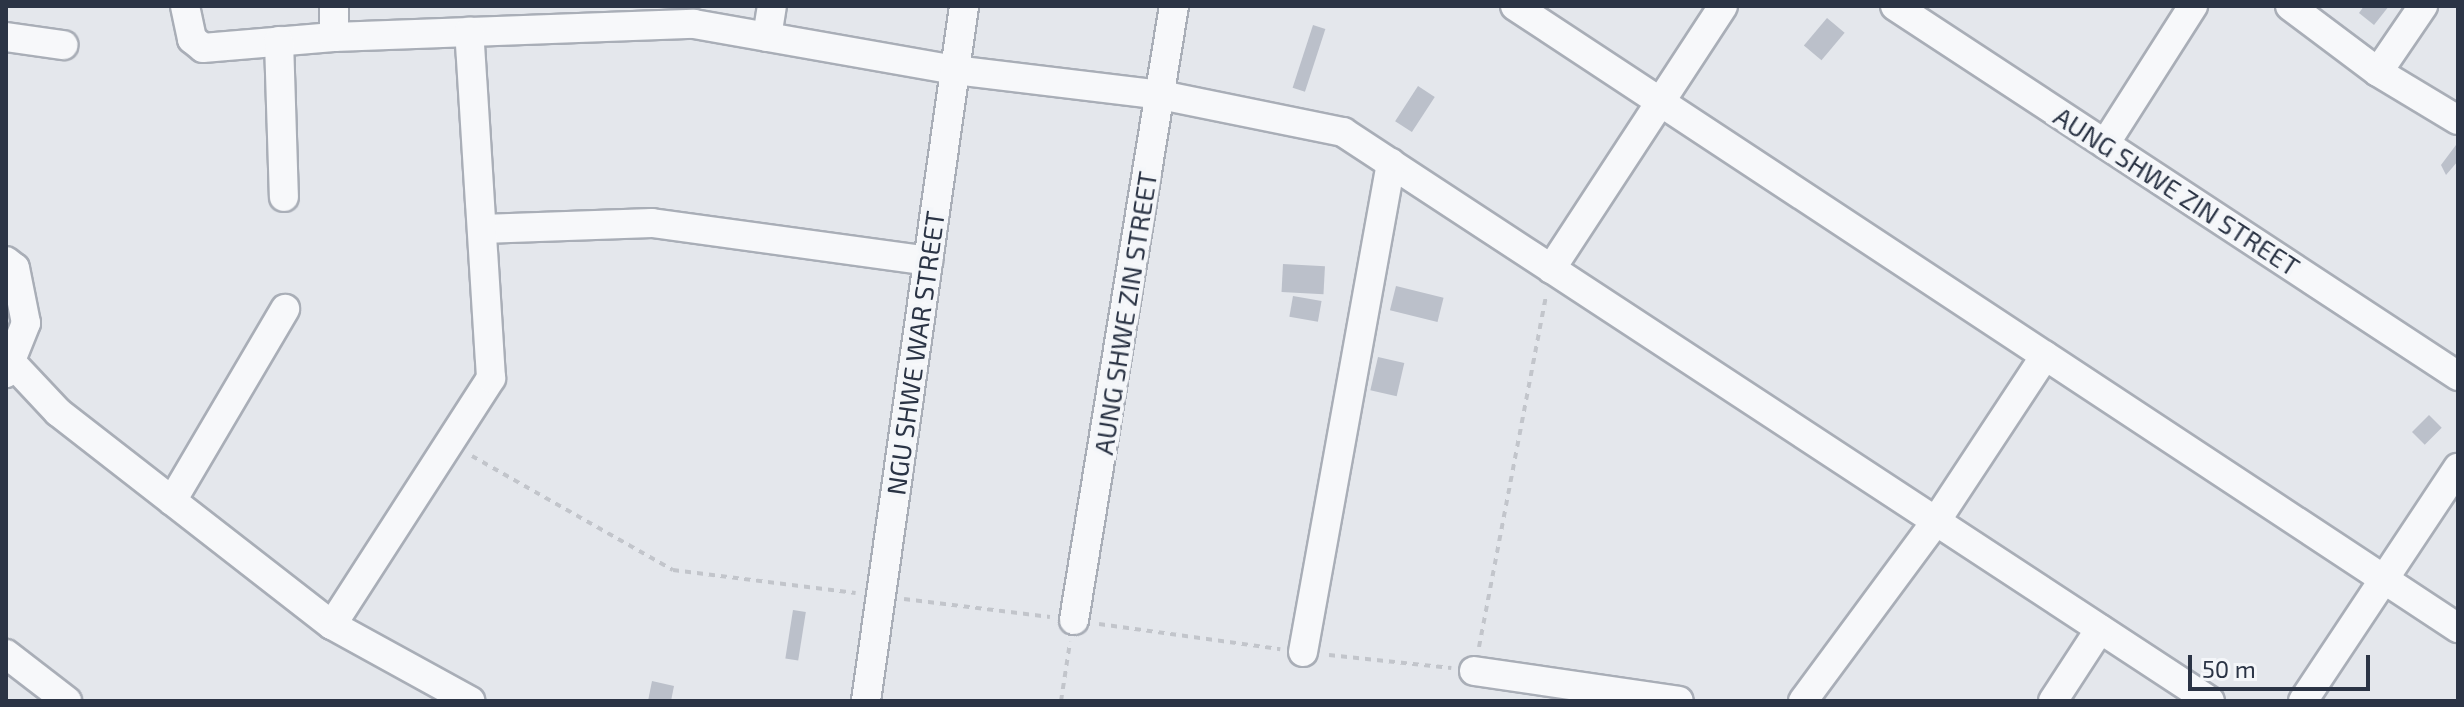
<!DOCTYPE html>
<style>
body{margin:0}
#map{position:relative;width:2464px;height:707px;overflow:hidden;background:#e4e7ec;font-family:"Exo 2",sans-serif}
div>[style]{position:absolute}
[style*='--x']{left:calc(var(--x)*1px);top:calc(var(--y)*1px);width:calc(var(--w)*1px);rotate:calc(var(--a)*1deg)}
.building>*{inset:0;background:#bbc0ca;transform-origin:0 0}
.path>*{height:4px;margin-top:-2px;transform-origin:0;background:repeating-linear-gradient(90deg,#c2c5cb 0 6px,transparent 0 12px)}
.roads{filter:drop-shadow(2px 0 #a9aeb7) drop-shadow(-2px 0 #a9aeb7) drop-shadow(0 2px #a9aeb7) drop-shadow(0 -2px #a9aeb7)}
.street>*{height:28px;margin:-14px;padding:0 14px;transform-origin:14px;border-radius:14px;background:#f7f8fa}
span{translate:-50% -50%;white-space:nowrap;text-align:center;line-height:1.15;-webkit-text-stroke:8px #f4f6f9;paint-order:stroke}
.street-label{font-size:26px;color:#2b3445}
.frame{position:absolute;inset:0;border:8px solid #2b3445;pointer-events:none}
.scale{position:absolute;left:2188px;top:655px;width:182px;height:36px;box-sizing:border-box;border:4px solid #2b3445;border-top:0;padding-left:10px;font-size:24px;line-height:28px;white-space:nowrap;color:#2b3445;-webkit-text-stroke:6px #f4f6f9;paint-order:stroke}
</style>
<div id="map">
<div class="building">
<div style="clip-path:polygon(2364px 6px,2389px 6px,2374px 25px,2359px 13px)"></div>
<div style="left:1827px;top:18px;width:23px;height:36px;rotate:40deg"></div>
<div style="left:1313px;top:25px;width:13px;height:66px;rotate:18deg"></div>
<div style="left:1418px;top:86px;width:20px;height:42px;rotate:33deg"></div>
<div style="clip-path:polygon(2456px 145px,2458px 161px,2446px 175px,2441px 165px)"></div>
<div style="left:1283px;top:264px;width:42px;height:28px;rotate:3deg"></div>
<div style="left:1396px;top:286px;width:49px;height:25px;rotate:14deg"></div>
<div style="left:1293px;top:296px;width:29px;height:21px;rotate:10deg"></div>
<div style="left:1378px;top:357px;width:27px;height:34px;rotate:13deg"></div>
<div style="left:2429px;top:415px;width:18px;height:24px;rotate:45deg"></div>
<div style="left:793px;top:610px;width:13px;height:49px;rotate:9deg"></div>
<div style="clip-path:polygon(652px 681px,674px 686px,671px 701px,648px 701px)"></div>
</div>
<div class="path">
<div style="--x:472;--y:456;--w:231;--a:29.6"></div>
<div style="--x:673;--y:570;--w:184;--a:7.2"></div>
<div style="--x:904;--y:599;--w:147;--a:7"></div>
<div style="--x:1099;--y:624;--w:183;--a:7.9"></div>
<div style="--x:1479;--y:647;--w:358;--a:-79.2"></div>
<div style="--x:1329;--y:655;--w:123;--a:6.1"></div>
<div style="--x:1061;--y:701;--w:60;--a:-81.3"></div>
</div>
<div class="roads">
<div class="street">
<div style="--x:185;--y:6;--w:34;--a:78"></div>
<div style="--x:192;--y:39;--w:14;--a:39"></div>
<div style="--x:203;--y:48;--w:131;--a:-4.8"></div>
<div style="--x:334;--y:37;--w:360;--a:-2.1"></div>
<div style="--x:694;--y:24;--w:265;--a:10"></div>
<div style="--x:955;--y:70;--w:208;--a:6.9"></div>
<div style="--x:1161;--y:95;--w:186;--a:11.5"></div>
<div style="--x:1343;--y:132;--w:1037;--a:33.28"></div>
<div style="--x:334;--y:6;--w:31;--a:90"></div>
<div style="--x:1515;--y:6;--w:1130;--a:33.41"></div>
<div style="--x:1895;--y:6;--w:674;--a:33.31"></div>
<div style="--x:2290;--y:6;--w:110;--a:36.9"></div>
<div style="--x:2378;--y:72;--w:93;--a:31"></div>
<div style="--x:6;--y:37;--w:58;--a:8"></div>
<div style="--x:767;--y:37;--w:31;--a:-81"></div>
<div style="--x:279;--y:41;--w:156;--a:88.2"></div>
<div style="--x:2378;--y:72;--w:80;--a:-55.7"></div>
<div style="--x:2105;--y:144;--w:164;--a:-57.5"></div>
<div style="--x:482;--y:229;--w:170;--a:-2"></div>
<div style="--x:652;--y:223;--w:279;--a:7.8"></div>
<div style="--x:6;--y:261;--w:11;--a:38"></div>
<div style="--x:15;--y:268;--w:56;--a:78.7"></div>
<div style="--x:26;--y:323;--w:54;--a:111.8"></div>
<div style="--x:1551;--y:269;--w:314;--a:-56.8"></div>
<div style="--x:13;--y:364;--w:66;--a:46.8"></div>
<div style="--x:58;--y:412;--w:347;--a:37.9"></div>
<div style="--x:332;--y:625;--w:158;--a:28.8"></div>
<div style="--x:172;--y:501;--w:223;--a:-59.5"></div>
<div style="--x:1074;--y:620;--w:622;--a:-80.75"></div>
<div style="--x:332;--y:625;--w:294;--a:-57.2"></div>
<div style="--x:491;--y:378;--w:347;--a:-93.6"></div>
<div style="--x:1303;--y:652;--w:497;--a:-79.8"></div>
<div style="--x:6;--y:654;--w:77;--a:37.6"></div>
<div style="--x:1474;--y:671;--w:207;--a:8.3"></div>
<div style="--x:866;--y:701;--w:702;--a:-81.97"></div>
<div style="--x:1803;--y:701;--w:224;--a:-53.5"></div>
<div style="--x:1936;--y:521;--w:198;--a:-56.6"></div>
<div style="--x:2053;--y:701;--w:86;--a:-56.9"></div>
<div style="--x:2303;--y:701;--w:280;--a:-56.4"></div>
</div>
</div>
<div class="street-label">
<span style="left:2177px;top:191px;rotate:33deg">AUNG SHWE ZIN STREET</span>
<span style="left:1125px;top:313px;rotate:-81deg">AUNG SHWE ZIN STREET</span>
<span style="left:915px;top:353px;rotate:-82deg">NGU SHWE WAR STREET</span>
</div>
<div class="frame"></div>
<div class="scale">50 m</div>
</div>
